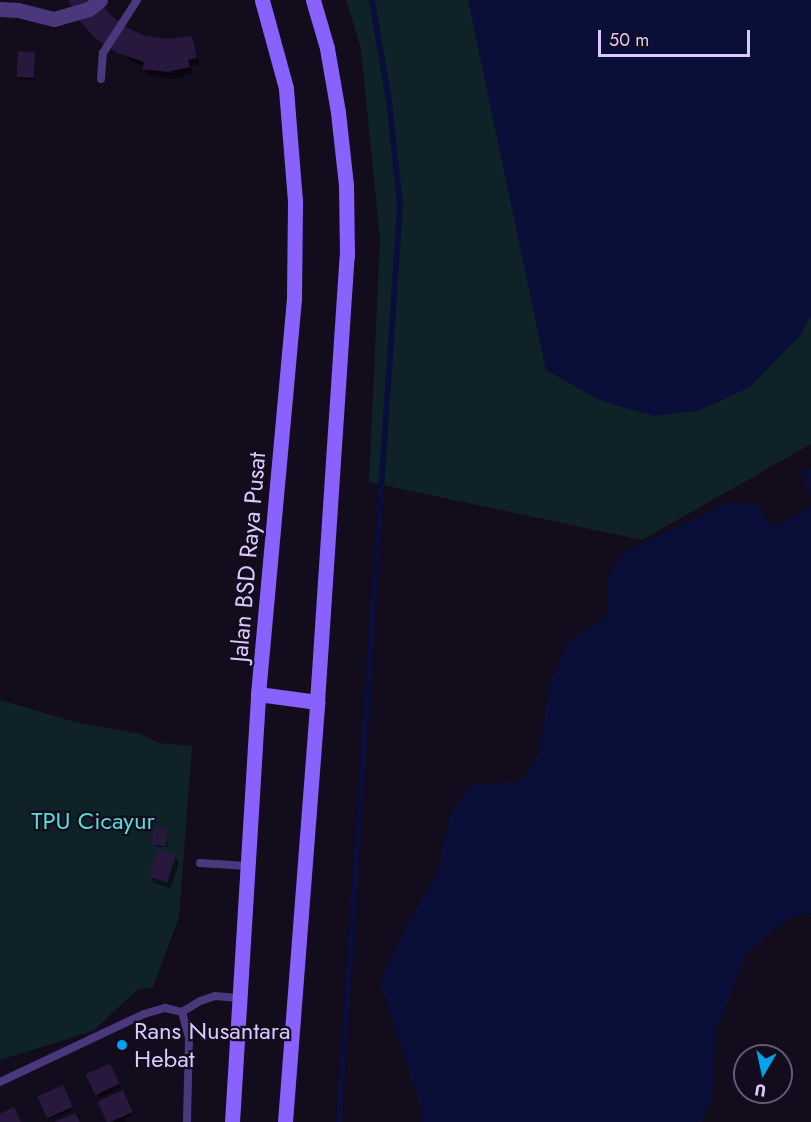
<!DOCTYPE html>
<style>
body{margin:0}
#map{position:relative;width:811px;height:1122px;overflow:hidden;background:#130c1d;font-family:Jost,sans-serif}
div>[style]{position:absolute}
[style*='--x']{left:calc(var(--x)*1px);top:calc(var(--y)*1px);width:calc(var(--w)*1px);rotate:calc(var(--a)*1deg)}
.green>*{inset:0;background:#0f2227}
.water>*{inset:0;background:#090f39}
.shadow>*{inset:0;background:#0007;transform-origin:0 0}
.stream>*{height:6px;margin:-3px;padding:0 3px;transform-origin:3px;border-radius:3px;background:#090f39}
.building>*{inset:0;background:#28183e;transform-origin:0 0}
.lane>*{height:8px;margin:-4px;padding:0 4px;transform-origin:4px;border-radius:4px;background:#4a377c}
.street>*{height:15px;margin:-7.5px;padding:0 7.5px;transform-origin:7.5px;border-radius:7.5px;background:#4a377c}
.secondary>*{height:15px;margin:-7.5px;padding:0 7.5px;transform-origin:7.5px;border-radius:7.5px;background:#8961fd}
.dots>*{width:16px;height:16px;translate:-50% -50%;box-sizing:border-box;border:3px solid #130c1d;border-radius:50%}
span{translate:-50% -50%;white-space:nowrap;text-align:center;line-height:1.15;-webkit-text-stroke:4.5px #130c1d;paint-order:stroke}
.street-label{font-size:24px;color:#dbc9fe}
.park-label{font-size:24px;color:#56ddda}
.poi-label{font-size:24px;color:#dbc9fe}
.left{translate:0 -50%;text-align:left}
.north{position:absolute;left:733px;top:1044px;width:60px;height:60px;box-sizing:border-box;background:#130c1d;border:2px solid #635877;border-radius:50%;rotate:189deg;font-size:16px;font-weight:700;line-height:24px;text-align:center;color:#dbc9fe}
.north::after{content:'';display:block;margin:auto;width:21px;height:27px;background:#02a2f1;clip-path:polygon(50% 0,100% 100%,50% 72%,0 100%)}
.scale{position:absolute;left:598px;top:30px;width:152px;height:27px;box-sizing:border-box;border:3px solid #dbc9fe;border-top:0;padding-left:8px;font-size:18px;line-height:21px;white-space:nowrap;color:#dbc9fe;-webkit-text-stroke:4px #130c1d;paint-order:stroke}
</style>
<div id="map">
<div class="green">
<div style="clip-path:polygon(346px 0,811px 0,811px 444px,642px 540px,369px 482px,380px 240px,361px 49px)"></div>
<div style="clip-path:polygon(0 700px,75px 722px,140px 734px,159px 743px,192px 746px,179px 917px,153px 987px,138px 989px,93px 1031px,0 1060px)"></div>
</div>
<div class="water">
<div style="clip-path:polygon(468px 0,811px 0,811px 316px,800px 336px,750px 387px,698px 411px,654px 416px,599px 400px,546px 370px)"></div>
<div style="clip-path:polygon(800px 469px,811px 469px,811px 496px)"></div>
<div style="clip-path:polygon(728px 503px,757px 505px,772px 528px,811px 507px,811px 913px,789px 918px,746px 954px,715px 1034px,713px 1093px,702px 1122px,422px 1122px,422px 1112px,380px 981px,408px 923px,437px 875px,451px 813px,471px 785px,521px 782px,539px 754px,550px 684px,568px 642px,608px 616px,608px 577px,623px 553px)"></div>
</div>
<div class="shadow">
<div style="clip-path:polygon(139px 35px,168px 41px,191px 37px,200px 64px,191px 66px,192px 74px,172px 79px,147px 75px,144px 66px,132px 62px,127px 57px)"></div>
<div style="clip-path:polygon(34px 54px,34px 80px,20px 79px,18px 77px)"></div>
<div style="clip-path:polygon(166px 830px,168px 847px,156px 847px,154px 845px)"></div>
<div style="clip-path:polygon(175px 856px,179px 863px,170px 888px,154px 883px,150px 876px)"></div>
<div style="left:110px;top:1065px;width:25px;height:24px;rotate:64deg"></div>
<div style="left:63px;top:1087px;width:25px;height:25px;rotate:67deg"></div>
<div style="clip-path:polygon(122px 1092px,133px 1115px,124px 1119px,126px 1122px,109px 1122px,100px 1102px)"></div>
</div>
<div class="stream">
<div style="--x:339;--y:1122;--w:919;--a:-86.19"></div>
<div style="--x:400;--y:205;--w:105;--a:-96"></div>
<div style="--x:389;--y:101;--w:102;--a:-99.6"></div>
</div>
<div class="building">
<div style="clip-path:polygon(68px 0,100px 0,106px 11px,124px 26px,145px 36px,168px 39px,192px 36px,197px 58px,188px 60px,190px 67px,168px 72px,142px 69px,144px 62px,118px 53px,95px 38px,78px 19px)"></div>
<div style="left:18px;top:51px;width:17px;height:26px;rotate:3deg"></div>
<div style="left:153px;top:828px;width:14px;height:17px;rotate:4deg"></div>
<div style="left:158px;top:849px;width:19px;height:29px;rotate:18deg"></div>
<div style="left:110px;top:1063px;width:23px;height:27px;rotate:65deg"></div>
<div style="left:63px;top:1085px;width:24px;height:28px;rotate:66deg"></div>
<div style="left:123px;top:1090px;width:24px;height:28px;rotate:66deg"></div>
<div style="clip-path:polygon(14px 1107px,21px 1122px,0 1122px,0 1114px)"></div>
<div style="clip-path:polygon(75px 1113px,80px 1122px,54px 1122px)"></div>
</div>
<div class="lane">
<div style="--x:101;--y:79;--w:26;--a:-86"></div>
<div style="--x:103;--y:53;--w:63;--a:-57.3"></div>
<div style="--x:200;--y:863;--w:48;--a:3.6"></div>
<div style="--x:182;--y:1012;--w:21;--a:-31"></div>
<div style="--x:200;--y:1001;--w:16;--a:-18"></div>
<div style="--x:215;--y:996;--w:24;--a:5"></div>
<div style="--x:0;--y:1082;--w:159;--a:-25.3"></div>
<div style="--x:144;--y:1014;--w:22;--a:-16"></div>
<div style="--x:165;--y:1008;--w:17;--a:13"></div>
<div style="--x:182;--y:1012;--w:27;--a:75"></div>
<div style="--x:189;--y:1038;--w:84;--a:91.4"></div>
</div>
<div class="street">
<div style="--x:0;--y:9;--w:18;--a:3"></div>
<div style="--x:18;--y:10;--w:37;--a:14"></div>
<div style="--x:54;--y:19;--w:36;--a:-16"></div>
<div style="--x:89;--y:9;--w:14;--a:-39"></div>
</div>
<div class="secondary">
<div style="--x:258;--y:694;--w:60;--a:7.7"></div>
<div style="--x:232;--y:1122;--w:429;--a:-86.5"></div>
<div style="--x:258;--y:694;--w:397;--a:-84.8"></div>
<div style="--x:294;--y:299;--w:98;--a:-89.4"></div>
<div style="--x:295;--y:201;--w:113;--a:-94.6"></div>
<div style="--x:286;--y:88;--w:91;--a:-105.3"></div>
<div style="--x:285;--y:1122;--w:421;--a:-85.6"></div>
<div style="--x:317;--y:702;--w:447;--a:-86.2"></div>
<div style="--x:347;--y:256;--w:71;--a:-90.8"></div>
<div style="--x:346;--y:185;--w:73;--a:-96.3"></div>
<div style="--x:338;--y:112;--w:65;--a:-99.8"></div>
<div style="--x:327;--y:48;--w:50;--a:-106.3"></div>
</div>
<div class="dots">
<div style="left:122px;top:1045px;background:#02a2f1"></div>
</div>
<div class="street-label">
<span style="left:248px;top:557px;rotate:-85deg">Jalan BSD Raya Pusat</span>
</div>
<div class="park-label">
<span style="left:93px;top:821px">TPU Cicayur</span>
</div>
<div class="poi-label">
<span class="left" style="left:134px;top:1045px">Rans Nusantara<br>Hebat</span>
</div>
<div class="north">U</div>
<div class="scale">50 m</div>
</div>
